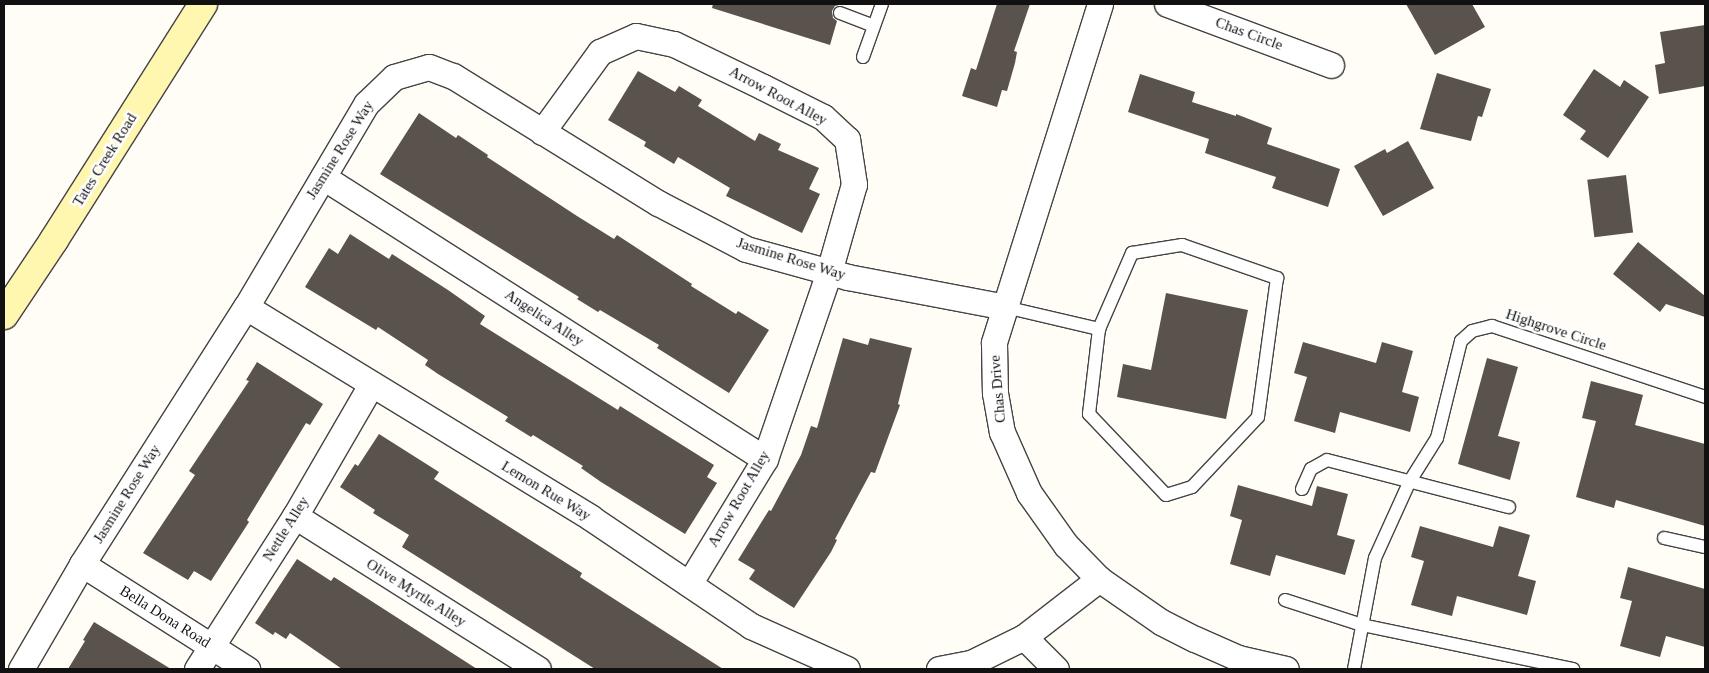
<!DOCTYPE html>
<style>
body{margin:0}
#map{position:relative;width:1709px;height:673px;overflow:hidden;background:#fffdf5;font-family:"Times New Roman",serif}
div>[style]{position:absolute}
[style*='--x']{left:calc(var(--x)*1px);top:calc(var(--y)*1px);width:calc(var(--w)*1px);rotate:calc(var(--a)*1deg)}
.building>*{inset:0;background:#5a524d;transform-origin:0 0}
.roads{filter:drop-shadow(1px 0 #444) drop-shadow(-1px 0 #444) drop-shadow(0 1px #444) drop-shadow(0 -1px #444)}
.service>*{height:12px;margin:-6px;padding:0 6px;transform-origin:6px;border-radius:6px;background:#fff}
.minor>*{height:25px;margin:-12.5px;padding:0 12.5px;transform-origin:12.5px;border-radius:12.5px;background:#fff}
.secondary>*{height:28px;margin:-14px;padding:0 14px;transform-origin:14px;border-radius:14px;background:#fff6b0}
span{translate:-50% -50%;white-space:nowrap;text-align:center;line-height:1.15;-webkit-text-stroke:5px #fff;paint-order:stroke}
.street-label{font-size:15px;color:#111}
.frame{position:absolute;inset:0;border:5px solid #111;pointer-events:none}
</style>
<div id="map">
<div class="building">
<div style="clip-path:polygon(713px 4px,843px 4px,835px 6px,832px 11px,833px 18px,837px 21px,830px 45px,712px 8px)"></div>
<div style="clip-path:polygon(997px 4px,1030px 4px,1014px 51px,1017px 52px,1015px 63px,1007px 91px,1002px 90px,997px 107px,962px 96px,971px 68px,976px 70px)"></div>
<div style="clip-path:polygon(1406px 4px,1472px 4px,1485px 27px,1435px 55px)"></div>
<div style="clip-path:polygon(1705px 25px,1705px 86px,1659px 94px,1655px 65px,1665px 63px,1660px 32px)"></div>
<div style="clip-path:polygon(1594px 69px,1620px 87px,1624px 80px,1649px 97px,1608px 158px,1580px 139px,1586px 131px,1563px 115px)"></div>
<div style="clip-path:polygon(638px 71px,675px 92px,679px 86px,702px 100px,698px 106px,755px 141px,759px 133px,781px 144px,778px 150px,819px 168px,809px 189px,820px 194px,802px 233px,726px 196px,730px 188px,678px 157px,674px 164px,644px 146px,646px 142px,608px 120px)"></div>
<div style="clip-path:polygon(1437px 73px,1491px 89px,1482px 117px,1478px 116px,1471px 141px,1420px 129px)"></div>
<div style="clip-path:polygon(1140px 74px,1195px 92px,1192px 102px,1236px 116px,1236px 114px,1272px 128px,1267px 144px,1340px 169px,1328px 207px,1272px 188px,1276px 177px,1205px 153px,1209px 139px,1128px 112px)"></div>
<div style="clip-path:polygon(419px 113px,456px 138px,458px 135px,488px 155px,487px 157px,577px 216px,614px 239px,617px 235px,692px 284px,691px 286px,736px 314px,738px 311px,769px 330px,729px 393px,657px 348px,659px 345px,600px 310px,598px 312px,577px 299px,579px 297px,380px 174px)"></div>
<div style="clip-path:polygon(1408px 141px,1434px 188px,1383px 216px,1354px 166px,1385px 149px,1387px 153px)"></div>
<div style="left:1626px;top:175px;width:58px;height:39px;rotate:83deg"></div>
<div style="clip-path:polygon(350px 234px,389px 259px,392px 254px,448px 290px,485px 316px,480px 324px,618px 410px,620px 406px,714px 465px,707px 477px,717px 483px,685px 534px,601px 482px,581px 468px,583px 466px,533px 435px,531px 437px,505px 421px,508px 417px,438px 374px,425px 365px,428px 360px,378px 327px,376px 330px,305px 287px,329px 248px,338px 254px)"></div>
<div style="clip-path:polygon(1638px 242px,1705px 296px,1705px 317px,1666px 304px,1660px 312px,1613px 274px)"></div>
<div style="clip-path:polygon(1166px 293px,1248px 310px,1226px 419px,1117px 397px,1123px 364px,1151px 370px)"></div>
<div style="clip-path:polygon(843px 338px,868px 345px,870px 338px,912px 348px,898px 404px,900px 405px,875px 473px,871px 472px,835px 539px,837px 540px,831px 552px,794px 608px,749px 579px,755px 570px,738px 560px,769px 510px,771px 511px,801px 455px,811px 426px,817px 428px)"></div>
<div style="clip-path:polygon(1303px 342px,1376px 363px,1382px 342px,1413px 351px,1402px 392px,1419px 397px,1410px 432px,1340px 412px,1335px 433px,1294px 421px,1307px 377px,1294px 373px)"></div>
<div style="clip-path:polygon(1487px 358px,1518px 367px,1498px 436px,1520px 442px,1510px 480px,1458px 464px)"></div>
<div style="clip-path:polygon(257px 362px,323px 404px,310px 425px,306px 423px,247px 520px,249px 522px,211px 581px,194px 571px,188px 580px,143px 553px,195px 475px,189px 471px,249px 381px,246px 380px)"></div>
<div style="clip-path:polygon(1591px 381px,1643px 395px,1635px 425px,1705px 444px,1705px 526px,1616px 500px,1614px 508px,1576px 497px,1596px 421px,1582px 418px)"></div>
<div style="clip-path:polygon(379px 434px,439px 472px,434px 479px,582px 573px,580px 577px,723px 669px,595px 669px,402px 547px,409px 535px,373px 513px,375px 510px,340px 487px,355px 464px,358px 466px)"></div>
<div style="clip-path:polygon(1238px 485px,1312px 506px,1317px 486px,1348px 494px,1337px 535px,1355px 540px,1345px 575px,1276px 555px,1270px 576px,1230px 564px,1242px 520px,1230px 516px)"></div>
<div style="clip-path:polygon(1420px 526px,1493px 547px,1499px 526px,1530px 535px,1518px 576px,1536px 581px,1527px 615px,1457px 596px,1452px 616px,1411px 605px,1424px 561px,1411px 557px)"></div>
<div style="clip-path:polygon(297px 559px,331px 581px,334px 577px,477px 669px,342px 669px,290px 633px,286px 639px,275px 632px,273px 635px,255px 623px)"></div>
<div style="clip-path:polygon(1628px 567px,1705px 589px,1705px 647px,1666px 636px,1660px 657px,1620px 646px,1632px 601px,1620px 598px)"></div>
<div style="clip-path:polygon(94px 622px,171px 669px,68px 669px,85px 641px,83px 640px)"></div>
</div>
<div class="roads">
<div class="service">
<div style="--x:840;--y:13;--w:36;--a:21"></div>
<div style="--x:863;--y:57;--w:56;--a:-70.3"></div>
<div style="--x:1005;--y:307;--w:97;--a:13.2"></div>
<div style="--x:1099;--y:329;--w:83;--a:-66.5"></div>
<div style="--x:1132;--y:253;--w:51;--a:-9.1"></div>
<div style="--x:1182;--y:245;--w:101;--a:19.2"></div>
<div style="--x:1277;--y:278;--w:140;--a:97.8"></div>
<div style="--x:1258;--y:417;--w:96;--a:133.3"></div>
<div style="--x:1192;--y:487;--w:27;--a:163"></div>
<div style="--x:1166;--y:495;--w:112;--a:-133.5"></div>
<div style="--x:1089;--y:414;--w:86;--a:-83.3"></div>
<div style="--x:1302;--y:489;--w:22;--a:-66"></div>
<div style="--x:1311;--y:469;--w:18;--a:-29"></div>
<div style="--x:1327;--y:460;--w:188;--a:14.5"></div>
<div style="--x:1664;--y:538;--w:42;--a:12.4"></div>
<div style="--x:1285;--y:600;--w:81;--a:18"></div>
<div style="--x:1362;--y:625;--w:216;--a:11.8"></div>
<div style="--x:1354;--y:669;--w:113;--a:-79.3"></div>
<div style="--x:1375;--y:558;--w:85;--a:-65.6"></div>
<div style="--x:1410;--y:481;--w:51;--a:-57.9"></div>
<div style="--x:1437;--y:438;--w:100;--a:-76.1"></div>
<div style="--x:1461;--y:341;--w:15;--a:-42"></div>
<div style="--x:1472;--y:331;--w:21;--a:-14"></div>
<div style="--x:1492;--y:326;--w:225;--a:18.4"></div>
</div>
<div class="minor">
<div style="--x:1100;--y:4;--w:355;--a:107.4"></div>
<div style="--x:994;--y:343;--w:50;--a:88.9"></div>
<div style="--x:995;--y:393;--w:40;--a:80"></div>
<div style="--x:1002;--y:432;--w:67;--a:66.1"></div>
<div style="--x:1029;--y:493;--w:64;--a:54.6"></div>
<div style="--x:1066;--y:545;--w:47;--a:45.9"></div>
<div style="--x:1099;--y:579;--w:75;--a:34.7"></div>
<div style="--x:1161;--y:622;--w:38;--a:27"></div>
<div style="--x:1195;--y:639;--w:47;--a:23.8"></div>
<div style="--x:1238;--y:658;--w:49;--a:12.9"></div>
<div style="--x:1167;--y:4;--w:175;--a:20.4"></div>
<div style="--x:542;--y:132;--w:99;--a:-54.1"></div>
<div style="--x:600;--y:52;--w:39;--a:-24"></div>
<div style="--x:636;--y:36;--w:39;--a:12"></div>
<div style="--x:674;--y:44;--w:99;--a:25.8"></div>
<div style="--x:763;--y:87;--w:67;--a:26.6"></div>
<div style="--x:823;--y:117;--w:33;--a:43"></div>
<div style="--x:847;--y:139;--w:46;--a:81.2"></div>
<div style="--x:854;--y:184;--w:91;--a:105.9"></div>
<div style="--x:829;--y:272;--w:198;--a:108.9"></div>
<div style="--x:765;--y:459;--w:146;--a:121.3"></div>
<div style="--x:323;--y:177;--w:524;--a:32.54"></div>
<div style="--x:246;--y:307;--w:404;--a:31.4"></div>
<div style="--x:591;--y:518;--w:193;--a:34"></div>
<div style="--x:751;--y:626;--w:105;--a:24.1"></div>
<div style="--x:295;--y:516;--w:287;--a:32.2"></div>
<div style="--x:82;--y:564;--w:196;--a:32.5"></div>
<div style="--x:1024;--y:637;--w:45;--a:45"></div>
<div style="--x:21;--y:669;--w:121;--a:-59.8"></div>
<div style="--x:82;--y:564;--w:305;--a:-57.5"></div>
<div style="--x:246;--y:307;--w:236;--a:-59.4"></div>
<div style="--x:366;--y:104;--w:39;--a:-44"></div>
<div style="--x:394;--y:77;--w:36;--a:-16"></div>
<div style="--x:429;--y:67;--w:26;--a:21"></div>
<div style="--x:453;--y:76;--w:241;--a:31.8"></div>
<div style="--x:658;--y:203;--w:99;--a:27.6"></div>
<div style="--x:746;--y:249;--w:106;--a:15.4"></div>
<div style="--x:848;--y:277;--w:160;--a:10.8"></div>
<div style="--x:197;--y:669;--w:182;--a:-57.4"></div>
<div style="--x:295;--y:516;--w:151;--a:-59.9"></div>
<div style="--x:939;--y:669;--w:33;--a:-11"></div>
<div style="--x:971;--y:663;--w:59;--a:-26.1"></div>
<div style="--x:1024;--y:637;--w:95;--a:-37.7"></div>
</div>
<div class="secondary">
<div style="--x:4;--y:315;--w:90;--a:-56.3"></div>
<div style="--x:54;--y:240;--w:279;--a:-57.7"></div>
</div>
</div>
<div class="street-label">
<span style="left:1249px;top:34px;rotate:20deg">Chas Circle</span>
<span style="left:778px;top:96px;rotate:28deg">Arrow Root Alley</span>
<span style="left:340px;top:150px;rotate:-58deg">Jasmine Rose Way</span>
<span style="left:105px;top:160px;rotate:-58deg">Tates Creek Road</span>
<span style="left:791px;top:259px;rotate:17deg">Jasmine Rose Way</span>
<span style="left:544px;top:318px;rotate:33deg">Angelica Alley</span>
<span style="left:1556px;top:330px;rotate:18deg">Highgrove Circle</span>
<span style="left:998px;top:389px;rotate:-95deg">Chas Drive</span>
<span style="left:546px;top:491px;rotate:31deg">Lemon Rue Way</span>
<span style="left:127px;top:494px;rotate:-58deg">Jasmine Rose Way</span>
<span style="left:739px;top:499px;rotate:-60deg">Arrow Root Alley</span>
<span style="left:286px;top:529px;rotate:-58deg">Nettle Alley</span>
<span style="left:416px;top:593px;rotate:32deg">Olive Myrtle Alley</span>
<span style="left:165px;top:617px;rotate:32deg">Bella Dona Road</span>
</div>
<div class="frame"></div>
</div>
